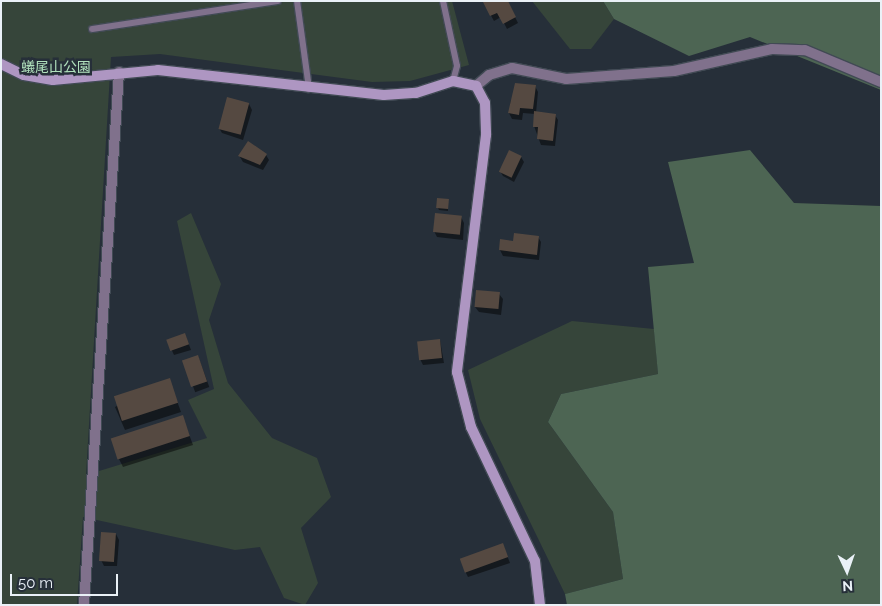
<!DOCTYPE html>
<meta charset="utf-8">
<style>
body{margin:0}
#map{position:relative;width:882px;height:606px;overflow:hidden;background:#262f39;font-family:Raleway,"Noto Sans JP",sans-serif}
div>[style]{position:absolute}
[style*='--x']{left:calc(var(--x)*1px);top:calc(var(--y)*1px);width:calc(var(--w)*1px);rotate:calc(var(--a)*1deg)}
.green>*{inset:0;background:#36453a}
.forest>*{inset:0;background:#4d6553}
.shadow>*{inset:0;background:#0007;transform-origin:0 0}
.building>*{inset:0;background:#554941;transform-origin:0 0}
.roads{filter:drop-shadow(1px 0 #414a54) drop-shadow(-1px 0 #414a54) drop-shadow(0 1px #414a54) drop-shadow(0 -1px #414a54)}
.lane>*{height:6px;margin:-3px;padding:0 3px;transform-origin:3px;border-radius:3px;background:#80718c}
.street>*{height:10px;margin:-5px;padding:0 5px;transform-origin:5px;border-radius:5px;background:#80718c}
.secondary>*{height:10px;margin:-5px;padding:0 5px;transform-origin:5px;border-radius:5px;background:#ae96c2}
span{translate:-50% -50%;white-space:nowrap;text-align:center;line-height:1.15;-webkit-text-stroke:5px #262f39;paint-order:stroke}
.park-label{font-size:14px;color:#b0e0bc}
.frame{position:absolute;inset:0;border:2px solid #eaf1f7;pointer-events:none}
.north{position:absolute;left:822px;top:546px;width:50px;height:50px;-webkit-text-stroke:4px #262f39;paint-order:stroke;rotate:177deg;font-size:14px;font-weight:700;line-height:20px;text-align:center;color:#eaf1f7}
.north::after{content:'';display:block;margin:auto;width:18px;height:22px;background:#eaf1f7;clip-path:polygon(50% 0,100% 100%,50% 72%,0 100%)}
.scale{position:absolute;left:10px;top:574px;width:108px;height:22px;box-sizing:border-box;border:2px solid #eaf1f7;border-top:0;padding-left:6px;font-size:15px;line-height:18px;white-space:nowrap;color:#eaf1f7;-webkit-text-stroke:4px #262f39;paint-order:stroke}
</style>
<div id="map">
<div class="green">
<div style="clip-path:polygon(1px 1px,452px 1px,469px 65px,410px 81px,372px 82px,160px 54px,111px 57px,86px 475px,207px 438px,188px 400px,214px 389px,177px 221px,191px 213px,221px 284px,209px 320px,228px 383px,272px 438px,317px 458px,331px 497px,301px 528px,318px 583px,305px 605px,284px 598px,260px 547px,235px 550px,83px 517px,77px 605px,1px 605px)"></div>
<div style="clip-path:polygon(532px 1px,603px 1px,614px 19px,591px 49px,570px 49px)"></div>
<div style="clip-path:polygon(572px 321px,654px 329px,658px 374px,561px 394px,548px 422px,613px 512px,623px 579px,565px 594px,480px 419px,468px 370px)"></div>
</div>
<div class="forest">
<div style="clip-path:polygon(603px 1px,881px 1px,881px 90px,750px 37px,689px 56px,614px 19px)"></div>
<div style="clip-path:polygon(750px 150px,794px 203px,881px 206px,881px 605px,567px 605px,565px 594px,623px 579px,613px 512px,548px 422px,561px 394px,658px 374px,648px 267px,694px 263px,668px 162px)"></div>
</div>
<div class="shadow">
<div style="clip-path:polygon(507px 1px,518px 23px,507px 29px,501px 17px,494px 21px,484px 3px)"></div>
<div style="clip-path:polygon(535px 86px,538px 92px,536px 113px,555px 115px,558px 120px,555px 146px,541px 145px,534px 126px,535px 114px,523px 113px,522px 120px,512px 119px,509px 113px,511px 100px)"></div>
<div style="clip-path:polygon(249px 104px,252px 110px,243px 140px,222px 133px,219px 128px)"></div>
<div style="clip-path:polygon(266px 155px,269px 160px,263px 170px,243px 162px,240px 157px)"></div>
<div style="clip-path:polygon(521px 157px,524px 162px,514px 182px,503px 176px,500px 171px)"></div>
<div style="clip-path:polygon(448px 200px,448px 211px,439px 210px,438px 208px)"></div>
<div style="clip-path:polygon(461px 217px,464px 223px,463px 240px,437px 237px,434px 231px)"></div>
<div style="clip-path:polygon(538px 237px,541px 242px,539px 260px,503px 256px,500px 250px,501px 241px,514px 242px)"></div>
<div style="clip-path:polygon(499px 294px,503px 299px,501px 315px,479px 312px,475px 307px)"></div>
<div style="clip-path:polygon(185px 334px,191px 350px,174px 355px,167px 340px)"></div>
<div style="clip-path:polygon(440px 340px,444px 363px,423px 365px,420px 359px)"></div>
<div style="left:198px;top:356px;width:33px;height:15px;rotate:70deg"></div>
<div style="clip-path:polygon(169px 379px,181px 412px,125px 430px,115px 407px)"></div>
<div style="clip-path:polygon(182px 416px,193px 445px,123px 467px,119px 459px)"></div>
<div style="clip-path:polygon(116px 534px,119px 540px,117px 566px,104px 566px,101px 560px)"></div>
<div style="clip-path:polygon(503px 545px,510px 563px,468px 577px,465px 571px)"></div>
</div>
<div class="building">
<div style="clip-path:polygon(508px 1px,516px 17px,503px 24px,497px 13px,490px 16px,483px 2px)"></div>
<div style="clip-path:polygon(515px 83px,536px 85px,533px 109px,520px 108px,519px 115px,508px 113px)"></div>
<div style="left:227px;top:97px;width:23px;height:33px;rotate:15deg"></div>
<div style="clip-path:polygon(534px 111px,556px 114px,553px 141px,537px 139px,538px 127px,533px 127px)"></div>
<div style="clip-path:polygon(248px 141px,267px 154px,260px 165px,238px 156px)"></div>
<div style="left:509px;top:150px;width:14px;height:24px;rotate:25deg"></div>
<div style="left:437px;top:198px;width:12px;height:10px;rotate:5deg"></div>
<div style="left:435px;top:213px;width:27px;height:19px;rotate:6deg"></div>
<div style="clip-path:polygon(514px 233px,539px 236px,537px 255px,499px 250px,500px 239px,513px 241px)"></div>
<div style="left:476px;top:290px;width:24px;height:17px;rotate:5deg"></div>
<div style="left:185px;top:333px;width:12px;height:20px;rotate:70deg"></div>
<div style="left:440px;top:339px;width:19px;height:23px;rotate:84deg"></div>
<div style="left:198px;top:355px;width:28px;height:17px;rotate:71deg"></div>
<div style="left:170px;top:378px;width:26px;height:59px;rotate:72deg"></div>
<div style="left:183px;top:415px;width:22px;height:76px;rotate:72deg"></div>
<div style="left:101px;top:532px;width:15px;height:29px;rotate:4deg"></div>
<div style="left:503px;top:543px;width:15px;height:46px;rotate:70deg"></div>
</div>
<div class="roads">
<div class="lane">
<div style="--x:297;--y:1;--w:89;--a:82.2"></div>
<div style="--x:443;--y:1;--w:66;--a:77.8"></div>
<div style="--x:457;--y:66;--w:16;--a:105"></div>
<div style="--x:92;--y:29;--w:188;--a:-8.6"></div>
</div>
<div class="street">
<div style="--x:476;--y:86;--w:17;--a:-40"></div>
<div style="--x:489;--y:75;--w:24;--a:-17"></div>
<div style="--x:512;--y:68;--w:55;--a:11.5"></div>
<div style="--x:566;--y:79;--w:108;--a:-4.2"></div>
<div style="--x:674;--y:71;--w:100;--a:-12.7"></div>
<div style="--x:772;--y:49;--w:33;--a:2"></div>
<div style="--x:805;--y:50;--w:82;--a:22.8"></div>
<div style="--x:84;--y:605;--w:534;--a:-86.24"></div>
</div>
<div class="secondary">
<div style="--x:1;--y:64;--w:25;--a:26"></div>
<div style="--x:24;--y:75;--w:29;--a:10"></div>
<div style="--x:53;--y:80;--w:105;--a:-5.4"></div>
<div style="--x:158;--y:70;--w:227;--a:6.3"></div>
<div style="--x:384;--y:95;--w:32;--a:-4"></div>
<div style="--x:416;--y:93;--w:39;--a:-18"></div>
<div style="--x:453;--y:81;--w:24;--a:12"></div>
<div style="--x:476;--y:86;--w:19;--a:62"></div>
<div style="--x:485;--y:103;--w:32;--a:88"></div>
<div style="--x:486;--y:135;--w:239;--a:97"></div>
<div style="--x:457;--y:372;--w:57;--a:75.7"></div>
<div style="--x:471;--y:427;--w:148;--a:64.5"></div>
<div style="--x:535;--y:561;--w:44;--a:83.5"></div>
</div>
</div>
<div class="park-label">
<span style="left:56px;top:67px">蟻尾山公園</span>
</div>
<div class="frame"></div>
<div class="north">N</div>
<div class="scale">50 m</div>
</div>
